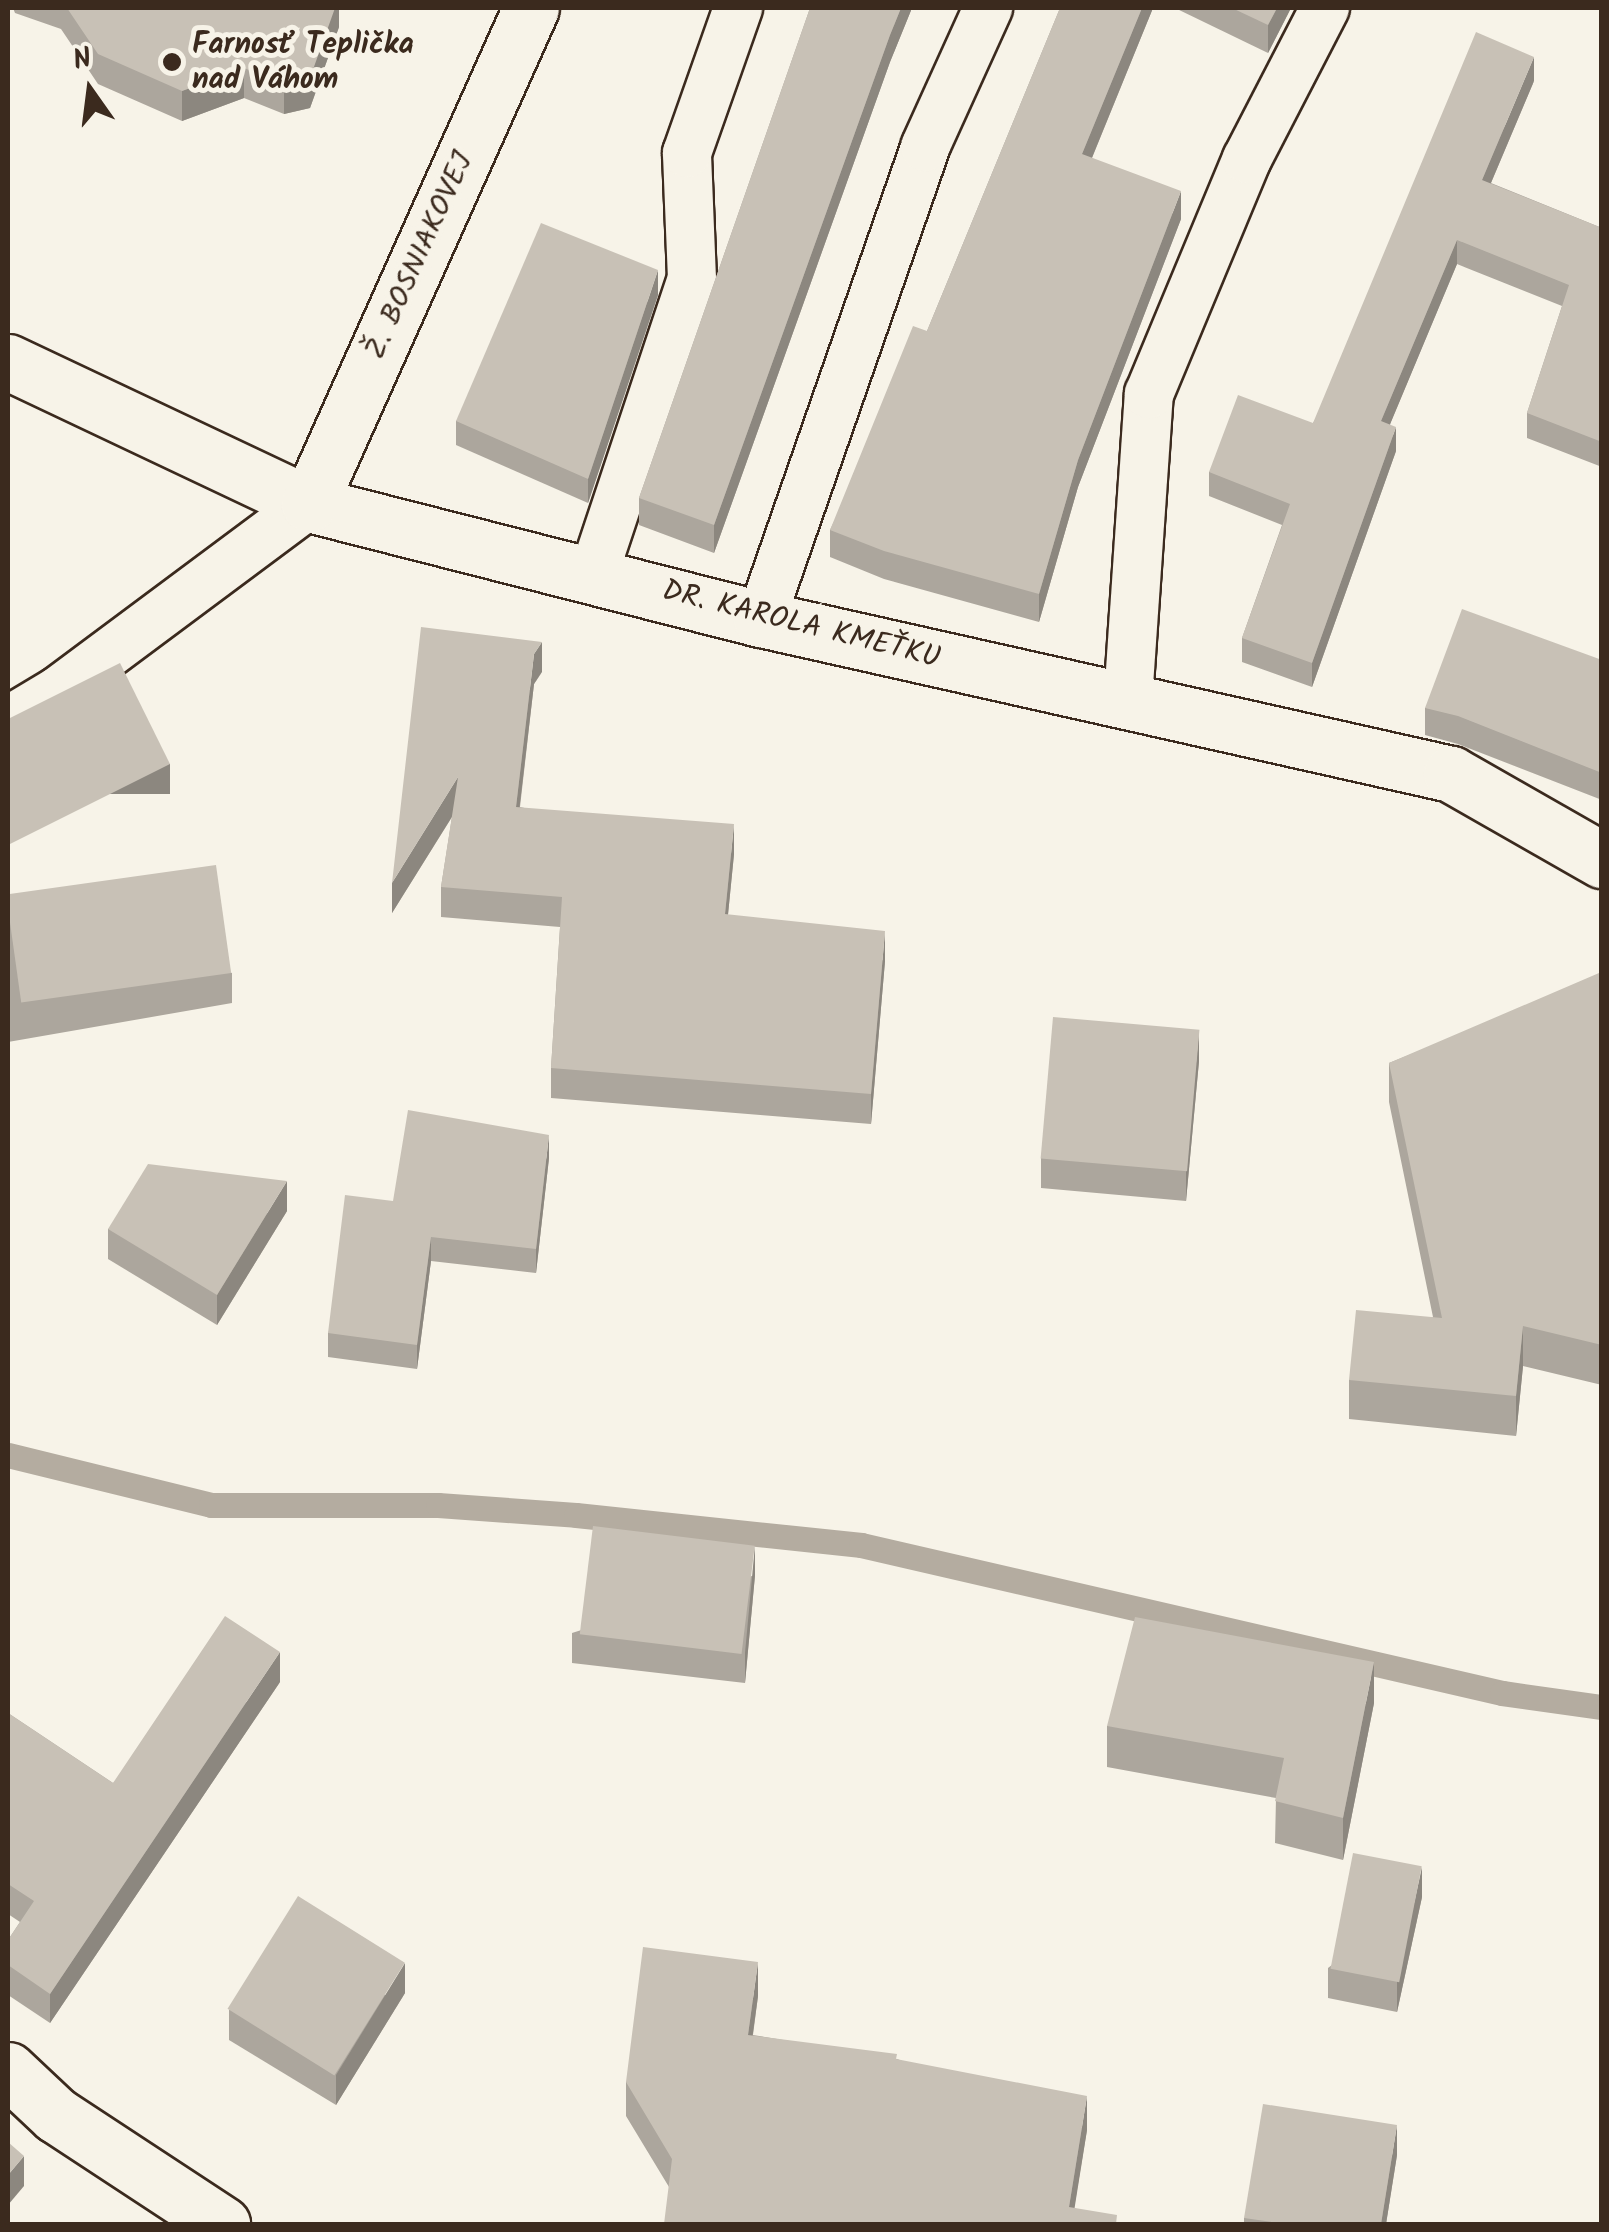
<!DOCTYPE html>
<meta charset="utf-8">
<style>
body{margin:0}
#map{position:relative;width:1609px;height:2232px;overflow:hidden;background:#f7f3e8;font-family:Kalam,sans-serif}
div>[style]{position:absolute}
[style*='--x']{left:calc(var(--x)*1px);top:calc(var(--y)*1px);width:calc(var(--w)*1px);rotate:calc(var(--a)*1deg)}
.stream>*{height:25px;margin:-12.5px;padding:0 12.5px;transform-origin:12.5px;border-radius:12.5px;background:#b4aca0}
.roads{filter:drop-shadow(2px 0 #3b2a1e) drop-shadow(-2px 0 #3b2a1e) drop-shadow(0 2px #3b2a1e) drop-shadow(0 -2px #3b2a1e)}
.lane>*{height:48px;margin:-24px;padding:0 24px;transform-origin:24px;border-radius:24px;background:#f7f3e8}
.street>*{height:55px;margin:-27.5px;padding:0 27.5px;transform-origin:27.5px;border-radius:27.5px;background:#f7f3e8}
.wall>*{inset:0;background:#aca69d}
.shaded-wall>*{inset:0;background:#8c877f;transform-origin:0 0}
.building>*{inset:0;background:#c8c1b6;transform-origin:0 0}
.dots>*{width:28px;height:28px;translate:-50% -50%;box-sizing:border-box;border:5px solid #f7f3e8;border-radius:50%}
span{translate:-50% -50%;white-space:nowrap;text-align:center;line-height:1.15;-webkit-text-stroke:10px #f7f3e8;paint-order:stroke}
.poi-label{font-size:30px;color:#3b2a1e;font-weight:700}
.left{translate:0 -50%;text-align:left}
.street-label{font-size:30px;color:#3b2a1e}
.frame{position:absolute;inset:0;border:10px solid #3b2a1e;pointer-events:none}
.north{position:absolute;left:40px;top:40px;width:100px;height:100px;-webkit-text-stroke:8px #f7f3e8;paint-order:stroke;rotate:346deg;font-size:28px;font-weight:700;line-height:40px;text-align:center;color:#3b2a1e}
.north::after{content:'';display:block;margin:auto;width:35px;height:45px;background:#3b2a1e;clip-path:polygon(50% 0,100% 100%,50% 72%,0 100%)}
</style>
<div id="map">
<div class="stream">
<div style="--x:8;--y:1455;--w:209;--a:13.8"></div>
<div style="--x:211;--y:1505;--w:227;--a:0"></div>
<div style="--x:438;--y:1505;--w:138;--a:4.1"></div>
<div style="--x:576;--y:1515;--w:287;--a:6"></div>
<div style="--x:861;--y:1545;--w:658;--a:13"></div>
<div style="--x:1502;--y:1693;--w:101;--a:8"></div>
</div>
<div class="roads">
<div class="lane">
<div style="--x:594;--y:573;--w:310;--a:-71.6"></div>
<div style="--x:692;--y:279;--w:126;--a:-92.3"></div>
<div style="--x:687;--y:153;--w:154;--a:-70.6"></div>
<div style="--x:761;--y:619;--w:500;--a:-70.8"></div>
<div style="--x:925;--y:147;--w:153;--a:-65.6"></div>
<div style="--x:1128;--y:700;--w:307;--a:-86.1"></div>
<div style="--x:1149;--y:394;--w:255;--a:-67.4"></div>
<div style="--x:1247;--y:159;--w:170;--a:-62.7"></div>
<div style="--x:8;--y:721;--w:58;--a:-31"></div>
<div style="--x:58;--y:691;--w:313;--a:-36.7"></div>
</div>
<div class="street">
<div style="--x:8;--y:362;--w:333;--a:25.3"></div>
<div style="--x:309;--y:504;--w:466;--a:14.3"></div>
<div style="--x:761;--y:619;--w:707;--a:12.66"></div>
<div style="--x:1451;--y:774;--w:174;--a:29.7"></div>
<div style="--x:309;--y:504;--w:543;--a:-65.89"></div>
<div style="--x:8;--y:2070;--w:66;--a:43.2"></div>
<div style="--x:56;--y:2115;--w:199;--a:33.3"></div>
</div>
</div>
<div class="wall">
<div style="clip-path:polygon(13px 8px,339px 8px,339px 27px,310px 108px,284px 114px,244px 98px,182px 121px,98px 84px,61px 29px,15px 13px)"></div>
<div style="clip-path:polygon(810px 8px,912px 8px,890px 62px,714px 553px,639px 525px,639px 498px)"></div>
<div style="clip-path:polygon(1060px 8px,1153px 8px,1092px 158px,1181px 219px,1078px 487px,1039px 622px,884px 579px,830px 557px,830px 530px,927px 331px)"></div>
<div style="clip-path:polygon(1175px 8px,1291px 8px,1268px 53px)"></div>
<div style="clip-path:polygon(1534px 81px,1491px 183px,1602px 228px,1602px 467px,1527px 438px,1527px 413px,1562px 306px,1457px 264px,1390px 424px,1396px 451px,1312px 687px,1242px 662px,1242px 638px,1282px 525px,1209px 496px,1209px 472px,1313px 423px)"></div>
<div style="clip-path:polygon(658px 295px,588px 503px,456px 445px,456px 421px)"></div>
<div style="clip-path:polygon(1602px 660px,1602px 800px,1458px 744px,1425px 735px,1425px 708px)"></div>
<div style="clip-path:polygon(542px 672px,534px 684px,520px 807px,734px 854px,728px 915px,885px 961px,871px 1124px,551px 1098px,551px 1068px,560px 927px,441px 917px,441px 887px,452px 817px,392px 913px,392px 883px)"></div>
<div style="clip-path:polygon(8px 904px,232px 973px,232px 1003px,8px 1042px)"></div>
<div style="clip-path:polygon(1602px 978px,1602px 1385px,1523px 1366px,1516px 1436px,1349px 1419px,1349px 1380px,1433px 1317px,1389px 1102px,1389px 1063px)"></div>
<div style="clip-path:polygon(1199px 1061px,1186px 1201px,1041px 1188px,1041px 1158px)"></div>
<div style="clip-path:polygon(549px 1158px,536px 1273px,431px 1261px,417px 1369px,328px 1357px,328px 1333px,393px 1201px)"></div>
<div style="clip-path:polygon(287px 1211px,217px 1325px,108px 1259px,108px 1229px)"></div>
<div style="clip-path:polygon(755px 1575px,745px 1683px,572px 1663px,572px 1633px)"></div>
<div style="clip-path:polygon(280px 1682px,50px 2023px,8px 1995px,8px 1940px,20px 1922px,8px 1914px,8px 1713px,113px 1783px)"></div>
<div style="clip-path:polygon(1374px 1703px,1343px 1860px,1275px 1843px,1276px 1798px,1107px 1767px,1107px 1726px)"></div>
<div style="clip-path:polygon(1422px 1897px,1397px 2012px,1328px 1998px,1328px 1968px)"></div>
<div style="clip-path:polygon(405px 1993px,336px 2105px,229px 2040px,229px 2010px)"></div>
<div style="clip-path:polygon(758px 1996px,753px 2035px,897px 2059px,1087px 2130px,1074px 2208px,1117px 2224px,669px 2187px,626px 2116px,626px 2082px)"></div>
<div style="clip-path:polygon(1397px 2155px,1386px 2224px,1244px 2224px,1244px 2218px)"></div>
</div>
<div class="shaded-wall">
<div style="clip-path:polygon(335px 8px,339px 8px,339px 27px,310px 108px,284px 114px,284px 84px)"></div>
<div style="clip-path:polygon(901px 8px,912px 8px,890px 62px,714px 553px,714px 525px,890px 35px)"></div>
<div style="clip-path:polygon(1142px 8px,1153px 8px,1082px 182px,1082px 154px)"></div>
<div style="clip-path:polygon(1277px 8px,1291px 8px,1268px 53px,1268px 25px)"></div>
<div style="clip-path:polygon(1534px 57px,1534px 81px,1482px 204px,1482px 180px)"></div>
<div style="clip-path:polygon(244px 68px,244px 98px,182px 121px,182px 91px)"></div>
<div style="clip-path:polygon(1181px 191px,1181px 219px,1078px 487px,1039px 622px,1039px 594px,1078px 460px)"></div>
<div style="clip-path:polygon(1457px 240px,1457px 264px,1381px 446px,1381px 421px)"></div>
<div style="clip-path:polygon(658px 270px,658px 295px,588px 503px,588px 479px)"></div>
<div style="clip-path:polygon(1396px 427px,1396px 451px,1312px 687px,1312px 663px)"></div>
<div style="clip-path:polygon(542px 642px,542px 672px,534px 684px,516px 837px,516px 807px,534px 654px)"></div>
<div style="left:170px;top:764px;width:30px;height:181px;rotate:90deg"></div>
<div style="clip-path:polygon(458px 777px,458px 807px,392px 913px,392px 883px)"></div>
<div style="clip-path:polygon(734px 824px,734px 854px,725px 944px,725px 914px)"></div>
<div style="clip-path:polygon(885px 931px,885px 961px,871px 1124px,871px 1094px)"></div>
<div style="clip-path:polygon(1199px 1031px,1199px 1061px,1186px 1201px,1186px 1171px)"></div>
<div style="clip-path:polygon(549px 1135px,549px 1158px,536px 1273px,536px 1249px)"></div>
<div style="clip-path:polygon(287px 1181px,287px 1211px,217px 1325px,217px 1295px)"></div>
<div style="clip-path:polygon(431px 1237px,431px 1261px,417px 1369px,417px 1345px)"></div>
<div style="clip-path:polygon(1523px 1326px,1523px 1366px,1516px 1436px,1516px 1396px)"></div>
<div style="clip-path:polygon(755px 1545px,755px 1575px,745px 1683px,745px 1653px)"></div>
<div style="clip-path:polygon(280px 1652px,280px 1682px,50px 2023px,50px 1994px)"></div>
<div style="clip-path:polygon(1374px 1662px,1374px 1703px,1343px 1860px,1343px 1818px)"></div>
<div style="clip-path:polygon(1422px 1867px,1422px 1897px,1397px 2012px,1397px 1982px)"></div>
<div style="clip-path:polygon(758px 1962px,758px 1996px,748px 2069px,748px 2035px)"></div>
<div style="clip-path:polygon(405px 1963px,405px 1993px,336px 2105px,336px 2075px)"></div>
<div style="clip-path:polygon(1087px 2096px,1087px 2130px,1072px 2224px,1069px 2207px)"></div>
<div style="clip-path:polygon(1397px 2125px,1397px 2155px,1386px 2224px,1381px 2224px)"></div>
<div style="clip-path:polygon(24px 2156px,24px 2186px,8px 2205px,8px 2175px)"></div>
</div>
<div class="building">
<div style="clip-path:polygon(67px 8px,335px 8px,310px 78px,284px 84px,244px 68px,182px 91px,98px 54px)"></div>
<div style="clip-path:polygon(810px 8px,901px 8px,890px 35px,714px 525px,639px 498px)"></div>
<div style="clip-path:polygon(1060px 8px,1142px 8px,1082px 154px,1181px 191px,1078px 460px,1039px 594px,884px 551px,830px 530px,913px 326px,927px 331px)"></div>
<div style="clip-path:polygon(1232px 8px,1277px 8px,1268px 25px)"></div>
<div style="clip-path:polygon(1476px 32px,1534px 57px,1482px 180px,1602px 228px,1602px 442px,1527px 413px,1569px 285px,1457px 240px,1381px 421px,1396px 427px,1312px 663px,1242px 638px,1290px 504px,1209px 472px,1238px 395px,1313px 423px)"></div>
<div style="clip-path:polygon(541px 223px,658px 270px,588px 479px,456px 421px)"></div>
<div style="clip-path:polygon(1462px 609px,1602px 660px,1602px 773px,1458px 716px,1425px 708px)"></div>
<div style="clip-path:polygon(421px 627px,542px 642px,534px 654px,516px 807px,734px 824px,725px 914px,885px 931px,871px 1094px,551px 1068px,562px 897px,441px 887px,458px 777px,392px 883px)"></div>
<div style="clip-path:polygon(120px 663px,170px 764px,8px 845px,8px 719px)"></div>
<div style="left:216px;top:865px;width:109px;height:212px;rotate:82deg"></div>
<div style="clip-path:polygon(1599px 973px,1602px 978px,1602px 1345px,1523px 1326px,1516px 1396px,1349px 1380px,1356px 1310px,1442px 1318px,1389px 1063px)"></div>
<div style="left:1053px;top:1017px;width:147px;height:142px;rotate:5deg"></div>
<div style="clip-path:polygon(408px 1110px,549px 1135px,536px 1249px,431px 1237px,417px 1345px,328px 1333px,345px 1195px,393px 1201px)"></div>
<div style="clip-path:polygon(148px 1164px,287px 1181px,217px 1295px,108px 1229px)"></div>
<div style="left:593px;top:1526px;width:163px;height:109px;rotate:7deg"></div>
<div style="clip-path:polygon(225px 1616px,280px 1652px,50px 1994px,8px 1965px,8px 1940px,34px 1901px,8px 1884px,8px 1713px,113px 1783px)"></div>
<div style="clip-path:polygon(1135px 1617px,1374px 1662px,1343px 1818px,1275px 1801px,1284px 1758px,1107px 1726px)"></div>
<div style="left:1353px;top:1853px;width:70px;height:118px;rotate:11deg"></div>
<div style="left:298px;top:1896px;width:126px;height:133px;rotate:32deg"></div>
<div style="clip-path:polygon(643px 1947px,758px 1962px,748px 2035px,897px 2054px,896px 2059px,1087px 2096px,1069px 2207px,1117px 2215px,1116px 2224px,664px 2224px,672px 2159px,626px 2082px)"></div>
<div style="clip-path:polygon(1263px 2104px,1397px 2125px,1381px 2224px,1285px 2224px,1244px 2218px)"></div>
<div style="clip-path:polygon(8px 2142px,24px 2156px,8px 2175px)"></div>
</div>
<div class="dots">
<div style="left:172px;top:62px;background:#3b2a1e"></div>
</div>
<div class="poi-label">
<span class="left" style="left:192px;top:62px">Farnosť Teplička<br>nad Váhom</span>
</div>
<div class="street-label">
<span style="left:420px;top:256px;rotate:-66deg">Ž. BOSNIAKOVEJ</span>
<span style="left:801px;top:625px;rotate:14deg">DR. KAROLA KMEŤKU</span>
</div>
<div class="frame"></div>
<div class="north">N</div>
</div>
